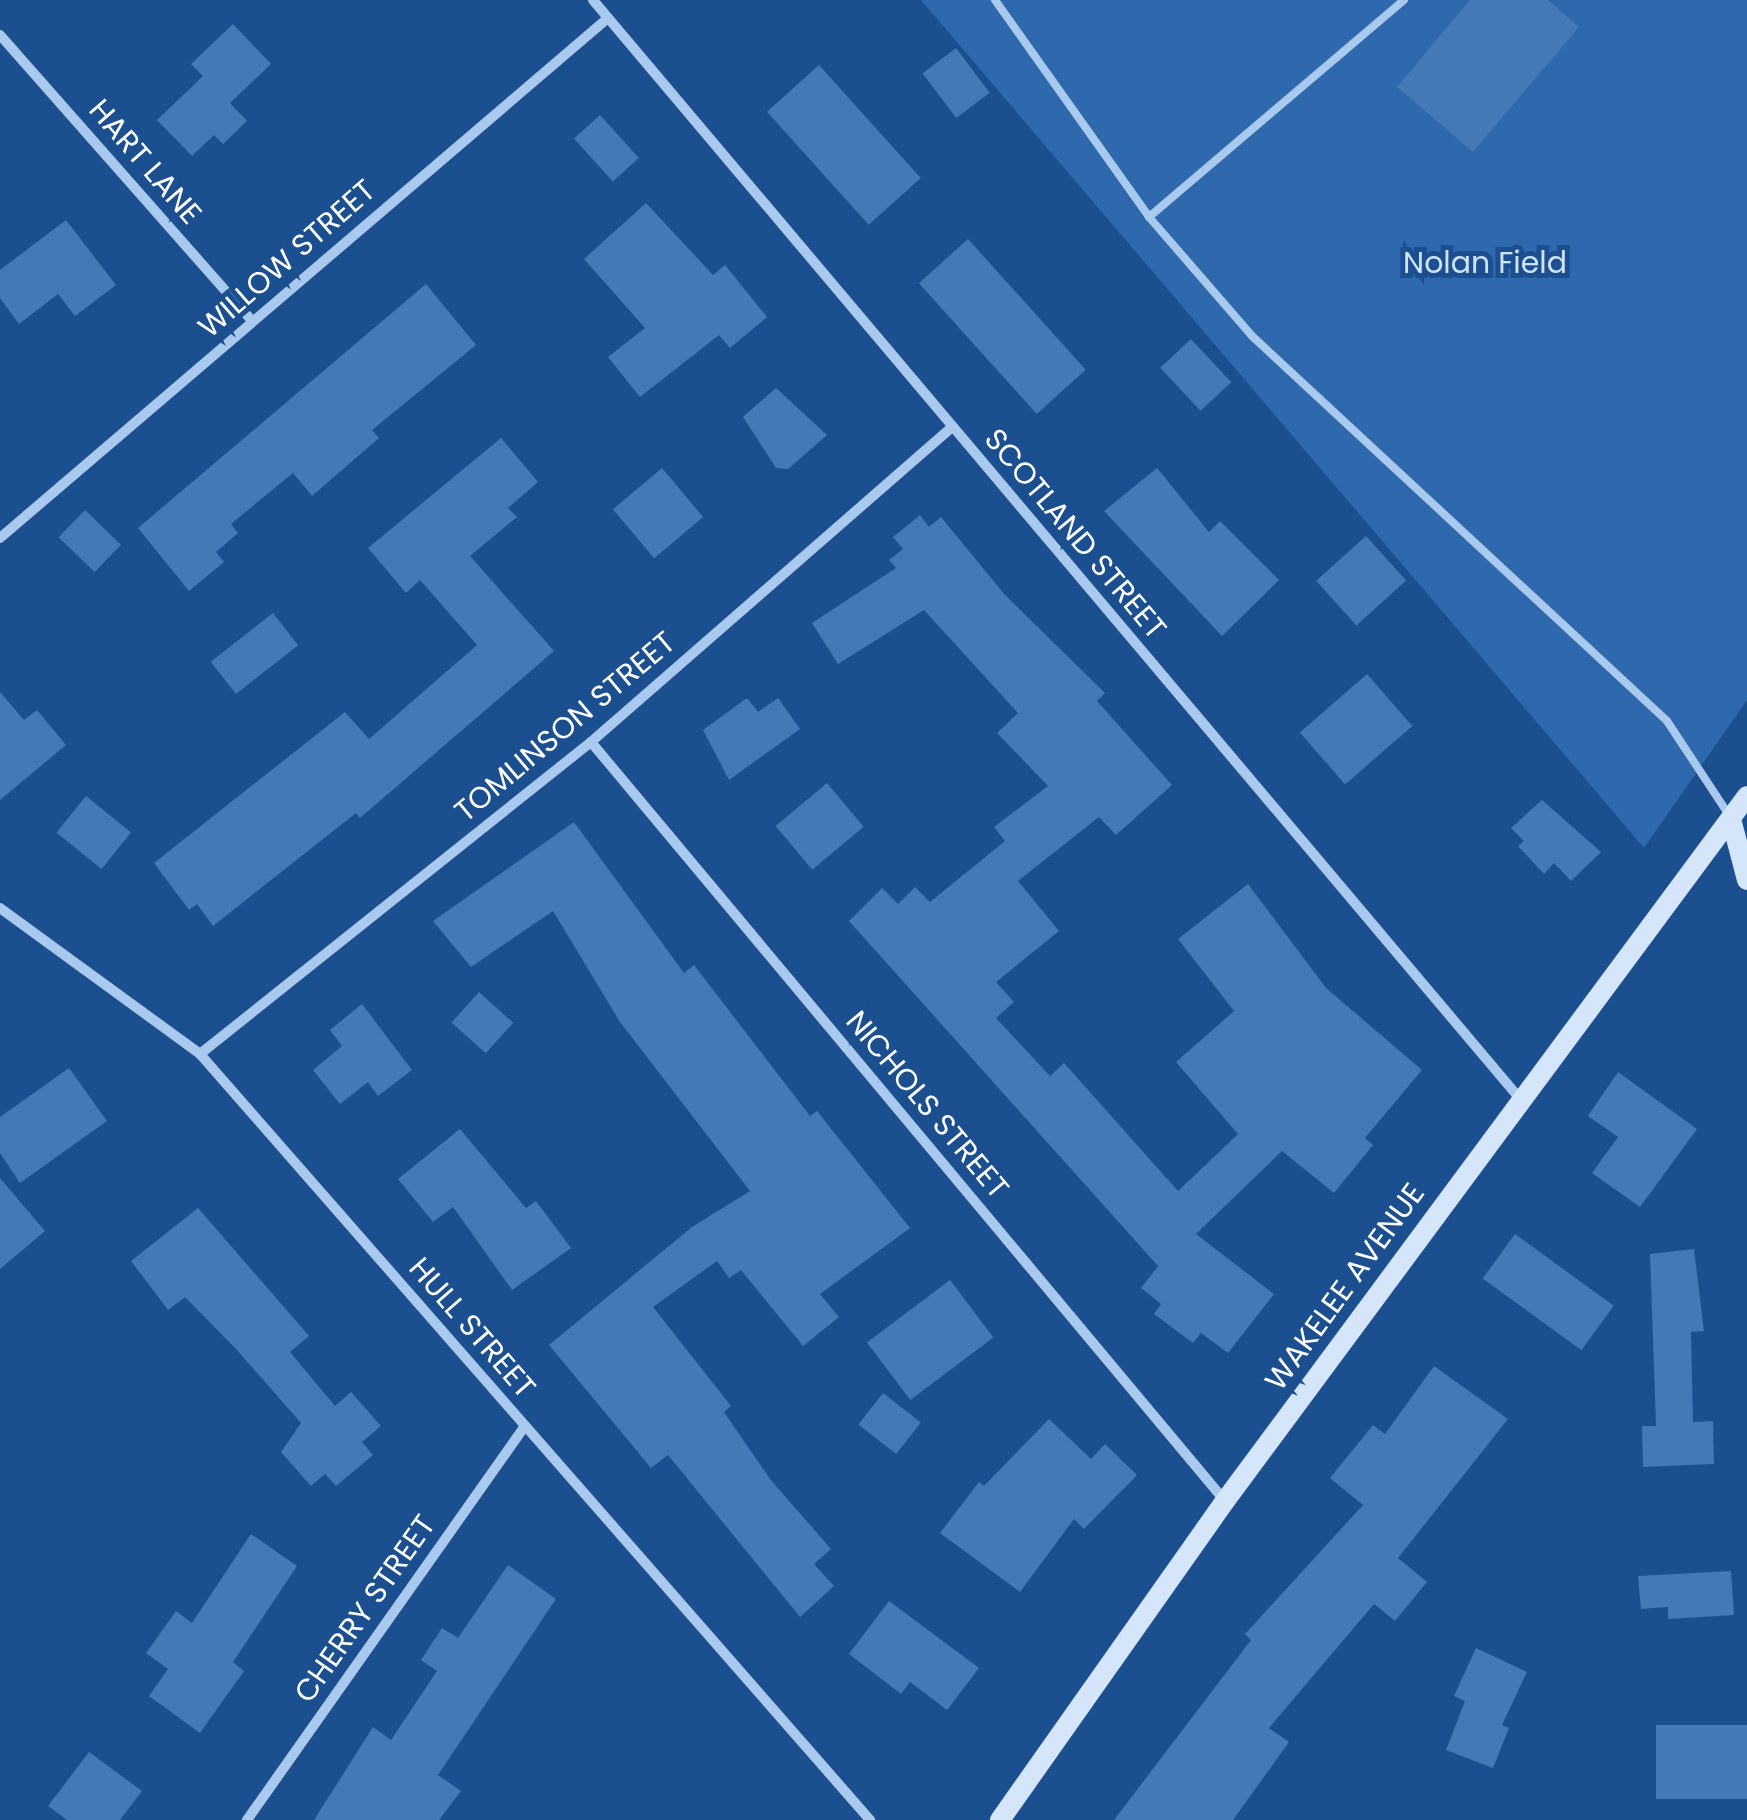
<!DOCTYPE html>
<style>
body{margin:0}
#map{position:relative;width:1747px;height:1820px;overflow:hidden;background:#1b4f8f;font-family:Poppins,sans-serif}
div>[style]{position:absolute}
[style*='--x']{left:calc(var(--x)*1px);top:calc(var(--y)*1px);width:calc(var(--w)*1px);rotate:calc(var(--a)*1deg)}
.green>*{inset:0;background:#2e69ad}
.building>*{inset:0;background:#4478b7;transform-origin:0 0}
.lane>*{height:8px;margin:-4px;padding:0 4px;transform-origin:4px;border-radius:4px;background:#a9c9ee}
.street>*{height:10px;margin:-5px;padding:0 5px;transform-origin:5px;border-radius:5px;background:#a9c9ee}
.secondary>*{height:20px;margin:-10px;padding:0 10px;transform-origin:10px;border-radius:10px;background:#d6e6fa}
span{translate:-50% -50%;white-space:nowrap;text-align:center;line-height:1.15;-webkit-text-stroke:10px #1b4f8f;paint-order:stroke}
.street-label{font-size:30px;color:#fff}
.park-label{font-size:30px;color:#cfe3fa}
</style>
<div id="map">
<div class="green">
<div style="clip-path:polygon(921px 0,1747px 0,1747px 700px,1644px 848px)"></div>
</div>
<div class="building">
<div style="clip-path:polygon(1470px 0,1548px 0,1579px 27px,1473px 152px,1397px 87px)"></div>
<div style="clip-path:polygon(233px 24px,271px 64px,230px 103px,247px 121px,223px 144px,214px 135px,192px 156px,157px 120px,203px 76px,191px 64px)"></div>
<div style="left:956px;top:48px;width:56px;height:42px;rotate:53deg"></div>
<div style="left:819px;top:65px;width:152px;height:70px;rotate:48deg"></div>
<div style="left:600px;top:115px;width:58px;height:35px;rotate:48deg"></div>
<div style="clip-path:polygon(646px 203px,713px 275px,725px 265px,767px 317px,730px 348px,719px 335px,640px 397px,608px 357px,645px 328px,584px 259px)"></div>
<div style="clip-path:polygon(66px 220px,116px 285px,75px 316px,58px 294px,19px 324px,0 298px,0 270px)"></div>
<div style="left:968px;top:239px;width:176px;height:66px;rotate:48deg"></div>
<div style="clip-path:polygon(426px 284px,476px 345px,372px 430px,379px 438px,312px 496px,293px 473px,231px 524px,238px 533px,216px 552px,224px 562px,189px 591px,138px 528px)"></div>
<div style="left:1191px;top:339px;width:59px;height:42px;rotate:47deg"></div>
<div style="clip-path:polygon(776px 388px,827px 435px,788px 469px,776px 468px,743px 417px)"></div>
<div style="clip-path:polygon(501px 438px,538px 482px,508px 508px,517px 517px,470px 556px,554px 651px,360px 818px,356px 813px,213px 926px,197px 904px,189px 910px,154px 863px,345px 712px,369px 739px,477px 645px,420px 580px,406px 593px,368px 548px)"></div>
<div style="left:662px;top:468px;width:64px;height:64px;rotate:50deg"></div>
<div style="clip-path:polygon(1157px 468px,1209px 532px,1220px 521px,1279px 580px,1222px 636px,1104px 511px)"></div>
<div style="left:85px;top:510px;width:50px;height:38px;rotate:44deg"></div>
<div style="clip-path:polygon(920px 515px,929px 527px,941px 517px,1005px 595px,1105px 693px,1097px 701px,1172px 785px,1116px 835px,1099px 817px,1018px 881px,1059px 931px,996px 982px,1014px 1002px,996px 1018px,1050px 1076px,1064px 1063px,1178px 1191px,1238px 1134px,1176px 1062px,1234px 1011px,1178px 939px,1248px 884px,1326px 988px,1422px 1070px,1365px 1138px,1373px 1145px,1334px 1193px,1282px 1151px,1196px 1234px,1274px 1294px,1228px 1353px,1201px 1333px,1193px 1343px,1154px 1314px,1161px 1304px,1141px 1288px,1158px 1266px,849px 921px,882px 888px,898px 904px,915px 887px,930px 902px,1005px 841px,994px 827px,1048px 786px,997px 733px,1018px 713px,924px 610px,838px 664px,812px 623px,896px 568px,889px 560px,903px 549px,893px 537px)"></div>
<div style="left:1366px;top:536px;width:60px;height:67px;rotate:48deg"></div>
<div style="left:273px;top:613px;width:41px;height:79px;rotate:52deg"></div>
<div style="left:1367px;top:674px;width:69px;height:89px;rotate:49deg"></div>
<div style="clip-path:polygon(0 692px,24px 720px,37px 710px,66px 745px,0 800px)"></div>
<div style="clip-path:polygon(747px 698px,758px 712px,778px 698px,800px 729px,729px 780px,703px 730px)"></div>
<div style="left:827px;top:783px;width:57px;height:67px;rotate:50deg"></div>
<div style="left:86px;top:796px;width:58px;height:47px;rotate:39deg"></div>
<div style="clip-path:polygon(1542px 800px,1601px 852px,1571px 881px,1554px 863px,1544px 874px,1518px 846px,1524px 841px,1511px 828px)"></div>
<div style="clip-path:polygon(574px 822px,684px 973px,694px 965px,810px 1116px,817px 1111px,910px 1228px,820px 1294px,839px 1317px,803px 1346px,741px 1270px,729px 1278px,717px 1261px,653px 1307px,731px 1406px,724px 1412px,770px 1479px,831px 1549px,814px 1564px,834px 1586px,800px 1617px,668px 1455px,651px 1468px,549px 1345px,692px 1227px,750px 1191px,620px 1022px,553px 911px,471px 967px,433px 921px)"></div>
<div style="left:479px;top:992px;width:46px;height:41px;rotate:42deg"></div>
<div style="clip-path:polygon(362px 1004px,412px 1070px,378px 1096px,368px 1082px,340px 1104px,313px 1070px,342px 1046px,330px 1030px)"></div>
<div style="clip-path:polygon(69px 1068px,107px 1121px,20px 1183px,0 1153px,0 1117px)"></div>
<div style="clip-path:polygon(1618px 1072px,1697px 1129px,1640px 1207px,1592px 1173px,1618px 1137px,1588px 1116px)"></div>
<div style="clip-path:polygon(460px 1129px,526px 1208px,536px 1201px,571px 1248px,512px 1290px,453px 1207px,433px 1222px,398px 1179px)"></div>
<div style="clip-path:polygon(0 1178px,45px 1231px,0 1269px)"></div>
<div style="clip-path:polygon(198px 1208px,309px 1336px,290px 1352px,335px 1406px,351px 1392px,381px 1426px,362px 1442px,373px 1455px,336px 1486px,325px 1474px,311px 1486px,281px 1452px,301px 1423px,236px 1349px,185px 1297px,168px 1310px,131px 1261px)"></div>
<div style="left:1515px;top:1234px;width:122px;height:55px;rotate:36deg"></div>
<div style="clip-path:polygon(1694px 1249px,1704px 1331px,1691px 1332px,1693px 1422px,1713px 1421px,1714px 1464px,1643px 1467px,1642px 1426px,1656px 1426px,1650px 1254px)"></div>
<div style="left:950px;top:1280px;width:72px;height:104px;rotate:53deg"></div>
<div style="clip-path:polygon(1434px 1366px,1508px 1419px,1398px 1558px,1427px 1582px,1395px 1621px,1374px 1604px,1269px 1728px,1289px 1742px,1233px 1820px,1114px 1820px,1251px 1640px,1245px 1634px,1363px 1505px,1330px 1478px,1373px 1425px,1385px 1434px)"></div>
<div style="left:883px;top:1393px;width:48px;height:40px;rotate:38deg"></div>
<div style="clip-path:polygon(1049px 1419px,1091px 1459px,1105px 1444px,1137px 1475px,1084px 1529px,1074px 1519px,1020px 1592px,940px 1533px,979px 1482px,984px 1486px)"></div>
<div style="clip-path:polygon(251px 1534px,297px 1566px,233px 1662px,244px 1671px,200px 1733px,149px 1696px,168px 1669px,146px 1653px,176px 1611px,192px 1623px)"></div>
<div style="clip-path:polygon(508px 1565px,556px 1599px,438px 1775px,461px 1791px,439px 1820px,314px 1820px,373px 1727px,391px 1740px,437px 1671px,421px 1660px,442px 1628px,458px 1638px)"></div>
<div style="clip-path:polygon(1731px 1571px,1734px 1615px,1668px 1619px,1668px 1607px,1641px 1609px,1638px 1576px)"></div>
<div style="clip-path:polygon(889px 1601px,979px 1668px,947px 1710px,910px 1682px,901px 1694px,849px 1654px)"></div>
<div style="clip-path:polygon(1476px 1648px,1527px 1672px,1502px 1725px,1509px 1728px,1493px 1768px,1446px 1750px,1465px 1701px,1454px 1696px)"></div>
<div style="left:1747px;top:1725px;width:74px;height:91px;rotate:90deg"></div>
<div style="clip-path:polygon(89px 1752px,142px 1791px,120px 1820px,67px 1820px,48px 1806px)"></div>
</div>
<div class="lane">
<div style="--x:995;--y:0;--w:266;--a:54.6"></div>
<div style="--x:1404;--y:0;--w:335;--a:139.6"></div>
<div style="--x:1149;--y:217;--w:157;--a:49.1"></div>
<div style="--x:1252;--y:336;--w:566;--a:42.85"></div>
<div style="--x:1667;--y:721;--w:113;--a:56.6"></div>
</div>
<div class="street">
<div style="--x:593;--y:0;--w:1438;--a:49.85"></div>
<div style="--x:0;--y:35;--w:381;--a:48.6"></div>
<div style="--x:0;--y:538;--w:800;--a:-40.54"></div>
<div style="--x:591;--y:742;--w:989;--a:50.13"></div>
<div style="--x:0;--y:908;--w:248;--a:36.1"></div>
<div style="--x:200;--y:1054;--w:1018;--a:48.82"></div>
<div style="--x:200;--y:1054;--w:500;--a:-38.59"></div>
<div style="--x:591;--y:742;--w:479;--a:-41.1"></div>
<div style="--x:247;--y:1820;--w:481;--a:-54.8"></div>
</div>
<div class="secondary">
<div style="--x:1731;--y:819;--w:63;--a:75.3"></div>
<div style="--x:1000;--y:1820;--w:390;--a:-54.8"></div>
<div style="--x:1225;--y:1501;--w:877;--a:-53.48"></div>
</div>
<div class="street-label">
<span style="left:145px;top:162px;rotate:49deg">HART LANE</span>
<span style="left:287px;top:259px;rotate:-41deg">WILLOW STREET</span>
<span style="left:1075px;top:534px;rotate:50deg">SCOTLAND STREET</span>
<span style="left:565px;top:727px;rotate:-40deg">TOMLINSON STREET</span>
<span style="left:927px;top:1105px;rotate:50deg">NICHOLS STREET</span>
<span style="left:1345px;top:1287px;rotate:-54deg">WAKELEE AVENUE</span>
<span style="left:472px;top:1328px;rotate:49deg">HULL STREET</span>
<span style="left:365px;top:1609px;rotate:-55deg">CHERRY STREET</span>
</div>
<div class="park-label">
<span style="left:1485px;top:263px">Nolan Field</span>
</div>
</div>
